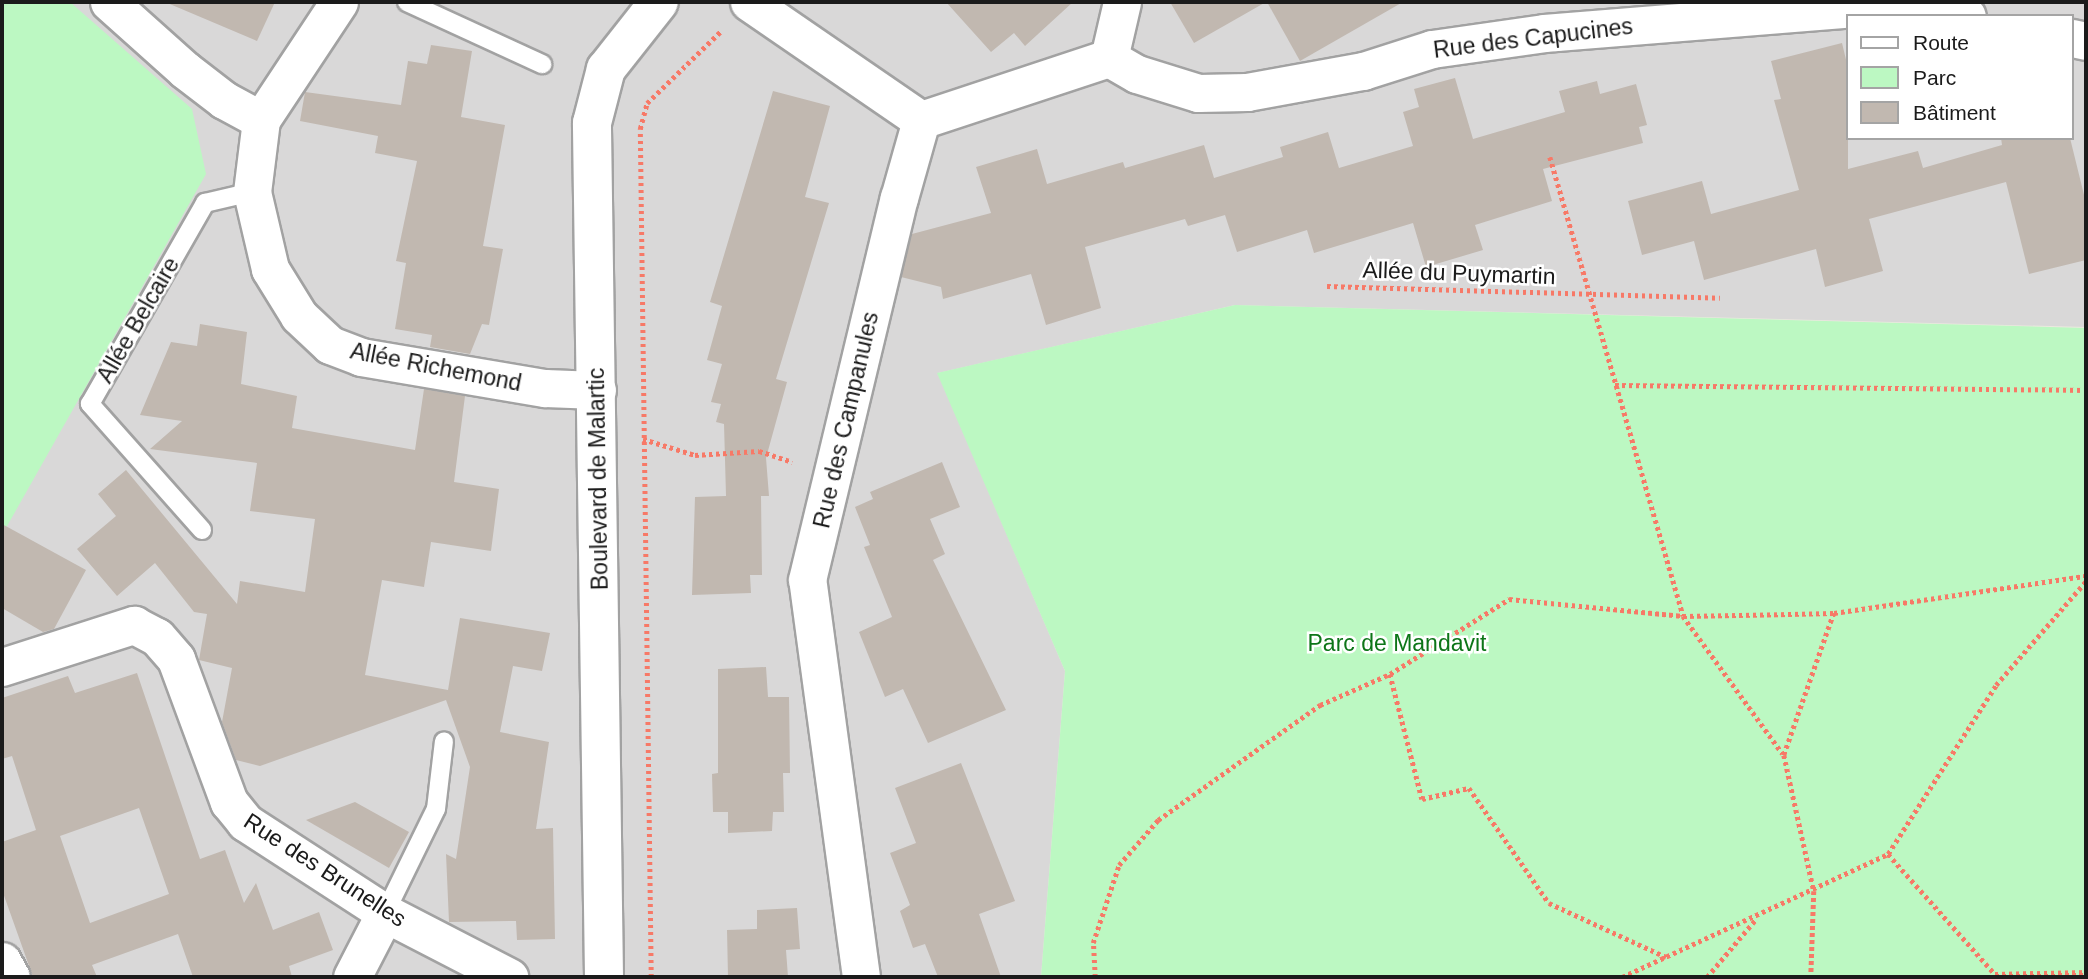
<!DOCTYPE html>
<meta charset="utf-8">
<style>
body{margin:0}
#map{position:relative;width:2088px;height:979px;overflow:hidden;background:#ece9e0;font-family:Arial,sans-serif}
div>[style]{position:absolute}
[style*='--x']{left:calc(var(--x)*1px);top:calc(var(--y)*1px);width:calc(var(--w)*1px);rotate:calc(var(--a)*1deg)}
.residential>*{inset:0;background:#d9d8d8}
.park>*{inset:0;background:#bcf8c2}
.building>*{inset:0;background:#c1b8b0}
.path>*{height:4.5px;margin-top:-2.25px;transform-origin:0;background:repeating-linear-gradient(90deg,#f77967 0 3.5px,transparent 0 7px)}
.roads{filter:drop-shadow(2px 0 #a2a2a2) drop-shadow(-2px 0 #a2a2a2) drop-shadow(0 2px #a2a2a2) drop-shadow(0 -2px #a2a2a2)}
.service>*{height:18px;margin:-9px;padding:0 9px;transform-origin:9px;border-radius:9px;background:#fff}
.minor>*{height:37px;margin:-18.5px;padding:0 18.5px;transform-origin:18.5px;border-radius:18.5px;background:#fff}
.tertiary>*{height:38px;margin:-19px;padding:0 19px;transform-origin:19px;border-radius:19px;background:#fff}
span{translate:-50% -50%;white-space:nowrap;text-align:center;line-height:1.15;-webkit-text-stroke:5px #fff;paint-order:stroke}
.street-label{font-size:23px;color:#1b1b1b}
.park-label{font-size:23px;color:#0d7518}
.frame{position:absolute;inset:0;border:4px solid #1b1b1b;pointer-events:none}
.legend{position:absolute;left:1846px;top:14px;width:228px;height:126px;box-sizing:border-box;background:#fff;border:2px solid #a4a4a4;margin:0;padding:9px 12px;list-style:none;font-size:21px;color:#1b1b1b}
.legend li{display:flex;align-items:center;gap:14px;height:35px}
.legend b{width:35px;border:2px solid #a4a4a4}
</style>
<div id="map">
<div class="residential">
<div style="clip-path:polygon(evenodd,2px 2px,2086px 2px,2086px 327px,1235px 305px,938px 373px,1065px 671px,1041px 977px,2px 977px,2px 2px,1848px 16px,2072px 16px,2072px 138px,1848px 138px,1848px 16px)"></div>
</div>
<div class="park">
<div style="clip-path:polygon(2px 2px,70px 2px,192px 109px,206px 174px,2px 535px)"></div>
<div style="clip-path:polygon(1235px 305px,2086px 328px,2086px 977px,1041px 977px,1065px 671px,937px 373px)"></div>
</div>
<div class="building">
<div style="clip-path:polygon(165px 2px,275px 2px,257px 41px)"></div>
<div style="clip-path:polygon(946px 2px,1073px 2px,1025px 46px,1014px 33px,991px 52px)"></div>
<div style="clip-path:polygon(1170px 2px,1266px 2px,1194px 43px)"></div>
<div style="clip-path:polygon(1267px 2px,1403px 2px,1300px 61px)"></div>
<div style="clip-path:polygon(1842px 43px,1848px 68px,1848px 169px,1918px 151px,1923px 168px,2002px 145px,2001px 138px,2070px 138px,2086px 203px,2086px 260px,2029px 274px,2006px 182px,1869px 219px,1883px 271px,1825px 287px,1816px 249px,1704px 280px,1694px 241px,1642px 255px,1628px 201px,1702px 181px,1711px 214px,1799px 190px,1774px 100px,1781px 99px,1771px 61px)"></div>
<div style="clip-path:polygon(431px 45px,472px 51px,461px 117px,505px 125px,483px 246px,503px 249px,489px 325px,482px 324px,470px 354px,430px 347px,432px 335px,395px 329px,406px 263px,396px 261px,417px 161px,375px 153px,378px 136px,300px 121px,305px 92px,401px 105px,408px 61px,427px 64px)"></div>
<div style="clip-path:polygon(1455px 78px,1473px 139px,1565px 112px,1559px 91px,1597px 81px,1600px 94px,1636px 84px,1647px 125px,1639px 127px,1643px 143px,1543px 169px,1552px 201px,1475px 225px,1483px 250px,1426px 267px,1413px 223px,1314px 253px,1307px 230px,1237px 252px,1225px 215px,1188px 226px,1185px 219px,1085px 247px,1101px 308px,1046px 325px,1031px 274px,943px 299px,941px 287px,901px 277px,912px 234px,991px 213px,976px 167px,1037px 149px,1047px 184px,1123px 162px,1125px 168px,1204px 145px,1214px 178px,1283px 157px,1280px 147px,1328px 132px,1339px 168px,1413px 146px,1403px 112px,1419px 107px,1414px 89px)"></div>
<div style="clip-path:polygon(773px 91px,830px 106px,805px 197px,829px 203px,776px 379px,787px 382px,766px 458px,769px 496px,761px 496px,762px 575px,750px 575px,751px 593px,692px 595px,695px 497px,726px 496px,724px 424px,716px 422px,721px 404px,711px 402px,722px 364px,707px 360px,722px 306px,710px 302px)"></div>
<div style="clip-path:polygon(200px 324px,247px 332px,241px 384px,297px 396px,292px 428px,415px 450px,424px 389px,465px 396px,454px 482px,499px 489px,491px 551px,431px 542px,424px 587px,382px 580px,365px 675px,448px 690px,460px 618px,550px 633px,542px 671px,513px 666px,500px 732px,549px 742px,536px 829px,553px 828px,555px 939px,517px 940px,516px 921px,449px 922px,446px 854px,456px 859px,470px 767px,446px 700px,260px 766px,236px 760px,222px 722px,232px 668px,199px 660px,207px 614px,194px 612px,155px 563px,117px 596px,77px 549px,116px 516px,98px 494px,126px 470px,237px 604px,240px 581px,305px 592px,315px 519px,250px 511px,257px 463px,150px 449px,182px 421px,140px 415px,171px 342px,197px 346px)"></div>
<div style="clip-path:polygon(942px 462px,960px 507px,930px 519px,945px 554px,933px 560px,1006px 710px,928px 743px,903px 689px,885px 697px,859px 632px,892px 617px,864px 547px,870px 545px,855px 507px,873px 499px,870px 492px)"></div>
<div style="clip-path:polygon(2px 524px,86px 570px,54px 629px,43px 632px,2px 608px)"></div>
<div style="clip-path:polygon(766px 667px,768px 697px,789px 697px,790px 773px,783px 773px,784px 812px,773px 812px,772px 831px,728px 833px,728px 812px,713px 812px,712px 774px,718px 773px,718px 669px)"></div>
<div style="clip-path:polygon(evenodd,137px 673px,200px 859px,225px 850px,244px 903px,256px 883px,273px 930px,319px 912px,333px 950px,289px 966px,292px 977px,193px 977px,178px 934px,92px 965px,97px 977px,33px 977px,2px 890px,2px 842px,36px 830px,12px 756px,2px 759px,2px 698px,68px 676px,75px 693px,137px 673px,139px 808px,169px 894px,90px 923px,60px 836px,139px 808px)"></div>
<div style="clip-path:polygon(961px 763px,1015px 901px,979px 914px,1001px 977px,938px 977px,925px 944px,913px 948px,900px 911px,910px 905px,890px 853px,916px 843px,895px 788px)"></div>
<div style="clip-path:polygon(355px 802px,409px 832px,389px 868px,306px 820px)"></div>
<div style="clip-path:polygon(797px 908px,800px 949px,786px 950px,788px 977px,728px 977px,727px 930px,757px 929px,757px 910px)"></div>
</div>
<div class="path">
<div style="--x:1550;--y:157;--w:478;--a:73.8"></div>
<div style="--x:1683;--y:616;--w:151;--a:-1.1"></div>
<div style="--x:1834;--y:613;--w:151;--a:109.4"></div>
<div style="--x:1784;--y:755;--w:139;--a:77.6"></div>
<div style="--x:1814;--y:891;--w:86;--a:92"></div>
<div style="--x:1327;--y:286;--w:393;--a:1.7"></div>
<div style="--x:1615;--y:385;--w:471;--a:0.6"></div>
<div style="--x:643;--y:439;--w:54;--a:17.1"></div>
<div style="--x:695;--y:455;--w:64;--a:-3.6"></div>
<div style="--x:759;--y:451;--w:35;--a:18"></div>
<div style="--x:1834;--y:613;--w:255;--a:-8.4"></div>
<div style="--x:1390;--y:674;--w:129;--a:75.6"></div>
<div style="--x:1422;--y:799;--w:48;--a:-13.2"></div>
<div style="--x:1469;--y:788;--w:140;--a:55.2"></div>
<div style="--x:1549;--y:903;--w:129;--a:24.8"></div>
<div style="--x:1888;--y:854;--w:161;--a:48.3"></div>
<div style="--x:1995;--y:974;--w:91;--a:-1.3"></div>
<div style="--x:651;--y:977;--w:848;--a:-90.74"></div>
<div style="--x:640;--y:129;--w:27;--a:-75"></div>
<div style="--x:647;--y:103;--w:103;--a:-44.2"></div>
<div style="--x:1095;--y:977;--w:34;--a:-93"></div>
<div style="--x:1093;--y:943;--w:82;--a:-71.6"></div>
<div style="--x:1119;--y:865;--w:60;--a:-49.1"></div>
<div style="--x:1158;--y:820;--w:199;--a:-35.4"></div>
<div style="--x:1320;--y:705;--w:77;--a:-23.9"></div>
<div style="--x:1390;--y:674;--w:141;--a:-32.2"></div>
<div style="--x:1509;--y:599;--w:175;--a:5.6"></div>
<div style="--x:1683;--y:616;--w:170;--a:54.1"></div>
<div style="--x:1622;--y:977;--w:293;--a:-24.8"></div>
<div style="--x:1888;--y:854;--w:201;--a:-57.4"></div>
<div style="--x:1996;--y:685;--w:138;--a:-49.1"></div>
<div style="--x:1707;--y:977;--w:76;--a:-49.8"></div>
</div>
<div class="roads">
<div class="service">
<div style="--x:407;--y:2;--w:149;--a:24.7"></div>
<div style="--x:202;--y:530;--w:169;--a:-131.6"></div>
<div style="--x:90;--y:404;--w:232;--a:-60.2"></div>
<div style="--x:205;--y:203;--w:48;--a:-13.2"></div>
<div style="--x:385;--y:913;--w:116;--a:-63.9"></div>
<div style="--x:436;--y:809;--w:68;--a:-83.3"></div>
</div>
<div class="minor">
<div style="--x:109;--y:2;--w:102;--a:41.8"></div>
<div style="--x:185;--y:70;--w:49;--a:37.6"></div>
<div style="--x:224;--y:100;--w:42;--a:28.4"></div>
<div style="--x:339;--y:2;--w:141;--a:123.5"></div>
<div style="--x:261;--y:120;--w:73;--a:97.1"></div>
<div style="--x:252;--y:192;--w:79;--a:76.8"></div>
<div style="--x:270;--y:269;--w:55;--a:58.3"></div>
<div style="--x:299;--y:316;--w:42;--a:43.1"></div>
<div style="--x:330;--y:345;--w:33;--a:21"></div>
<div style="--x:361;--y:357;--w:187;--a:9.6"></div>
<div style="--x:545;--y:388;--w:52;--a:2.2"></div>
<div style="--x:749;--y:2;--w:209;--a:34.5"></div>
<div style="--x:2072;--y:38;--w:14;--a:12"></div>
<div style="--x:1109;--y:58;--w:32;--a:30"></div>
<div style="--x:1137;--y:74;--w:64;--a:17.3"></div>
<div style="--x:1198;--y:93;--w:49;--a:-1.2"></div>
<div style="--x:1247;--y:92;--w:118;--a:-10.3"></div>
<div style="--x:1363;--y:71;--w:72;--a:-17.7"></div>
<div style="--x:1432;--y:49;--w:113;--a:-8.1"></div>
<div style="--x:1544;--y:33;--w:365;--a:-4.6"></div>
<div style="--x:1908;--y:4;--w:60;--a:11.5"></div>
<div style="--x:2;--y:667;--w:139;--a:-17.7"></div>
<div style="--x:134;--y:625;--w:26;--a:28"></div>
<div style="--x:157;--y:637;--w:29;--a:49"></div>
<div style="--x:176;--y:659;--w:153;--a:69.7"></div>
<div style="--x:229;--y:802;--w:26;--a:51"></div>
<div style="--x:245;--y:822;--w:167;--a:33"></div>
<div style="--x:385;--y:913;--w:140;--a:27.3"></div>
<div style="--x:2;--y:961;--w:18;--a:61"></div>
<div style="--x:352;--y:977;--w:72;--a:-62.7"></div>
<div style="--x:861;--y:977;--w:401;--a:-97.7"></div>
<div style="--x:807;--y:580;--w:393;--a:-76.5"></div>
<div style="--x:899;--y:198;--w:81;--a:-74.2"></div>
<div style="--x:921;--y:120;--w:198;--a:-18.3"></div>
<div style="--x:1109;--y:58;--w:57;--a:-76.9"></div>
</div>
<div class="tertiary">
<div style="--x:604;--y:977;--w:854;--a:-90.81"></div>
<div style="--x:592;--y:123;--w:56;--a:-75.5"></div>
<div style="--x:606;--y:69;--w:85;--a:-51.7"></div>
</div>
</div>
<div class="street-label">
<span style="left:1533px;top:38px;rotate:-7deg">Rue des Capucines</span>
<span style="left:1459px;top:273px;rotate:2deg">Allée du Puymartin</span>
<span style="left:138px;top:320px;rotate:-60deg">Allée Belcaire</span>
<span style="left:436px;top:367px;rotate:11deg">Allée Richemond</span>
<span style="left:846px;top:420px;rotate:-77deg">Rue des Campanules</span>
<span style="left:598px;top:479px;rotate:-91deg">Boulevard de Malartic</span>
<span style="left:325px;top:870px;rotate:33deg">Rue des Brunelles</span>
</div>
<div class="park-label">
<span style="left:1397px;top:643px">Parc de Mandavit</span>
</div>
<div class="frame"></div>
<ul class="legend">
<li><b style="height:9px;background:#fff"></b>Route</li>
<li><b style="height:19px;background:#bcf8c2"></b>Parc</li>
<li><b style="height:19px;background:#c1b8b0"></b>Bâtiment</li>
</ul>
</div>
